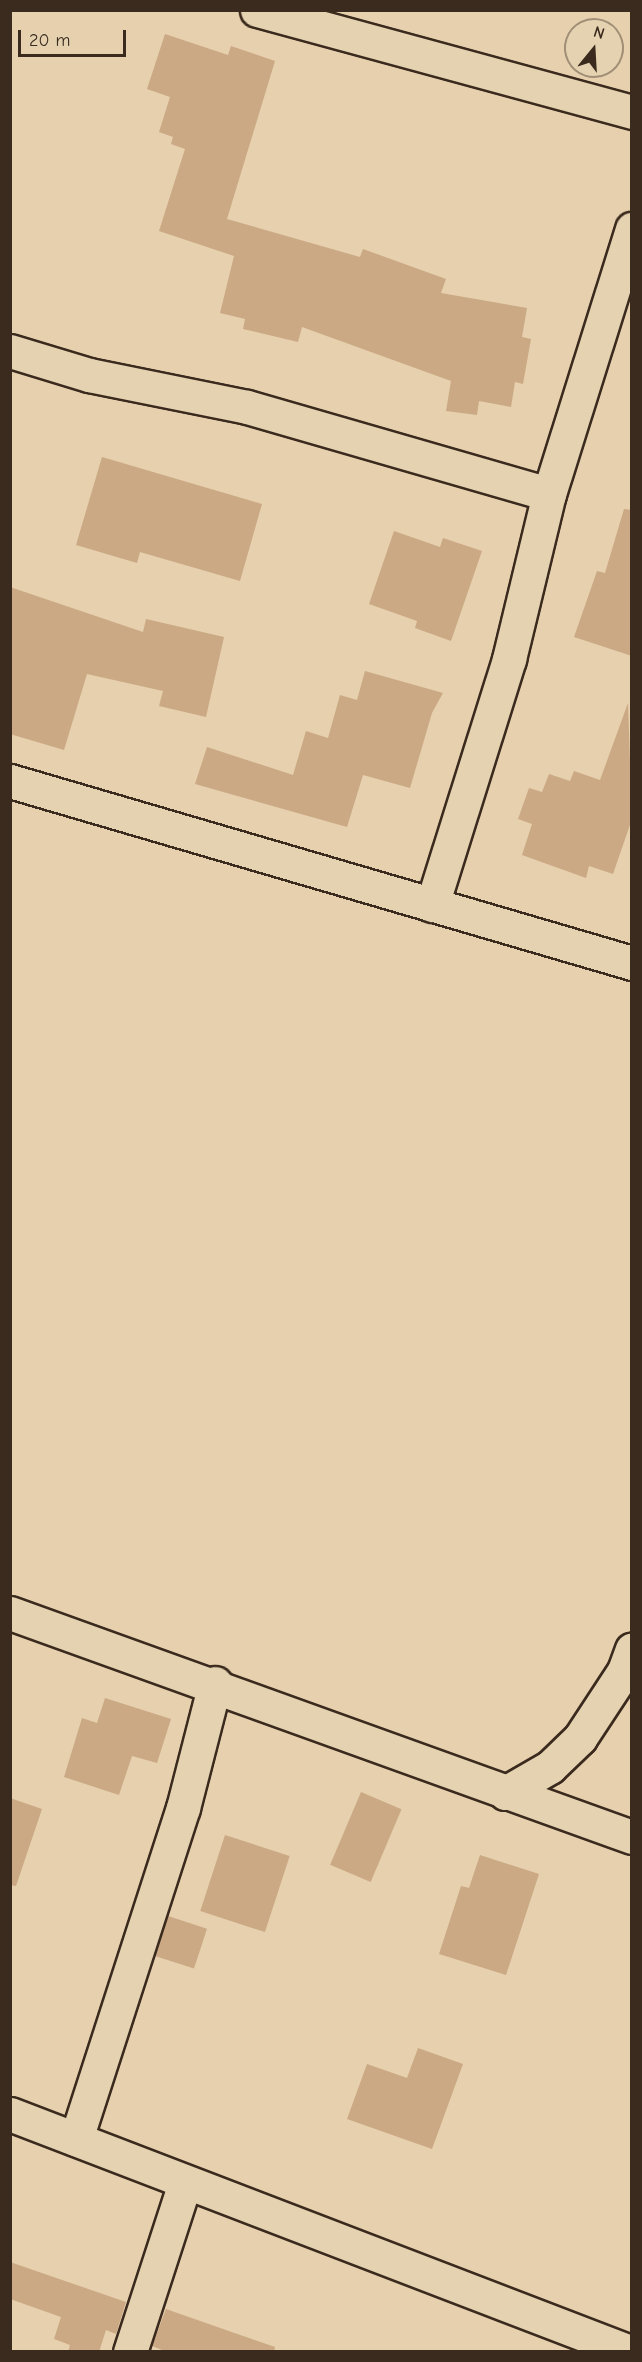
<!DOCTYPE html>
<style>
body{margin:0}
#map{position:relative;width:642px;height:2362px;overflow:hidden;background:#e6d0ad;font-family:"Comic Neue",sans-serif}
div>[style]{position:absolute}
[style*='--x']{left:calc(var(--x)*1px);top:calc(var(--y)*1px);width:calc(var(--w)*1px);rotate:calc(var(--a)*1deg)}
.building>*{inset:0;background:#cba985;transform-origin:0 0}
.roads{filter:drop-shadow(2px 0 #3b2a1e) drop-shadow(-2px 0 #3b2a1e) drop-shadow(0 2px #3b2a1e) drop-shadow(0 -2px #3b2a1e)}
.street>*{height:33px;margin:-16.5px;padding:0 16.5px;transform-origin:16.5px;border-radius:16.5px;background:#e4d2b0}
.secondary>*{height:33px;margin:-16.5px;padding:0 16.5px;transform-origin:16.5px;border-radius:16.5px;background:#e4d2b0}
span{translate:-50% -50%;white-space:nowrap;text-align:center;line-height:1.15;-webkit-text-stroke:4.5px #e4d2b0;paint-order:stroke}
.frame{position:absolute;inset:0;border:12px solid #3b2a1e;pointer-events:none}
.north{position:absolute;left:564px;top:18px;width:60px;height:60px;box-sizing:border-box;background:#e4d2b0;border:2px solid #a08f76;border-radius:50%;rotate:18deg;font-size:16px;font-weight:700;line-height:24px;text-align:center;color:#3b2a1e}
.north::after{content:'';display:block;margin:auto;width:21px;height:27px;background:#3b2a1e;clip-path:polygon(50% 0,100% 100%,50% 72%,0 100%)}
.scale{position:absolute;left:18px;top:30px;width:108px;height:27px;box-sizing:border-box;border:3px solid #3b2a1e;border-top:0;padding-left:8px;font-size:18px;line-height:21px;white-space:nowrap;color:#3b2a1e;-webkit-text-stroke:4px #e4d2b0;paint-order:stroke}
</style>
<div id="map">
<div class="building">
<div style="clip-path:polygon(165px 34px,228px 55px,231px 46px,275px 61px,227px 219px,360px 257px,363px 249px,446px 279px,441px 293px,527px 308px,522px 337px,531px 339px,523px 384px,515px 382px,511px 407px,479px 401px,477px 415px,446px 411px,451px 381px,302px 327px,298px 342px,243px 329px,245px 319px,220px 313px,234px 256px,159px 231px,185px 149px,171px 144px,173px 137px,159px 132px,170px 97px,147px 89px)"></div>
<div style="clip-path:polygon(102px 457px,262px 504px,240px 581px,140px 552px,137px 563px,76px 545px)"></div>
<div style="clip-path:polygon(624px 509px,632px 510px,632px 656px,574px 637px,597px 571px,605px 573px)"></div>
<div style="clip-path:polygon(394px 531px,440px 547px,443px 538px,482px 551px,451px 641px,415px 628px,417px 621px,369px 604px)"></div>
<div style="clip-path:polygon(10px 587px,143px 632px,146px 619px,224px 637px,206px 717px,159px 706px,163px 691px,87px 674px,64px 750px,10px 734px)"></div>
<div style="clip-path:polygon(365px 671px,443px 693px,432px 713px,410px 788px,363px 775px,347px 827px,195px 784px,207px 747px,293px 775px,306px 731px,328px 738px,340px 695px,357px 700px)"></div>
<div style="clip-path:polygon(628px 703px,632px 819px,613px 874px,589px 866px,586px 878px,522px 855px,532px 824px,518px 819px,529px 788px,542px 792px,549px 774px,570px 781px,574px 771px,600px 780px)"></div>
<div style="clip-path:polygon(105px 1698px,171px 1719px,157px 1763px,132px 1756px,119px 1795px,64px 1777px,82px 1718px,97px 1723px)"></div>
<div style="left:361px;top:1792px;width:44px;height:79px;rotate:23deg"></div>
<div style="clip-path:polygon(10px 1798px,42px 1809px,16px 1886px,10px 1885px)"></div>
<div style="left:225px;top:1835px;width:68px;height:80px;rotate:18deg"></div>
<div style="clip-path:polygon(480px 1855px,539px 1874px,506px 1975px,439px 1954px,461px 1886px,469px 1888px)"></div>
<div style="left:168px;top:1916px;width:41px;height:42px;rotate:18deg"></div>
<div style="clip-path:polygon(418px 2048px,463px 2064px,432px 2149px,347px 2119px,367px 2064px,407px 2078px)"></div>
<div style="clip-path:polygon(10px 2262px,126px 2302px,116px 2334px,106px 2330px,99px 2352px,68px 2352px,70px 2345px,54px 2339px,61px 2317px,10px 2299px)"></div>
<div style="clip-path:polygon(166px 2309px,275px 2347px,274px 2352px,167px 2352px,152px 2346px)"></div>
</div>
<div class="roads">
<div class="street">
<div style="--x:257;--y:10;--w:389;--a:15.2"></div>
<div style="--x:10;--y:351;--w:83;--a:16.9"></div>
<div style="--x:89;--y:375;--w:161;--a:11.4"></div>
<div style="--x:247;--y:407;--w:314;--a:16.1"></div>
<div style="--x:10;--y:781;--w:648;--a:16.31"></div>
<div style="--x:432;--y:905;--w:258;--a:-72.6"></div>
<div style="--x:509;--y:659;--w:170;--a:-76.4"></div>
<div style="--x:549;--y:494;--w:278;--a:-72.6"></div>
<div style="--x:10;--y:1613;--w:661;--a:19.81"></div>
<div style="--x:505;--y:1793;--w:52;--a:-30"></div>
<div style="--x:550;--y:1767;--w:42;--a:-44"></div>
<div style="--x:580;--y:1738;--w:80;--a:-56.7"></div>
<div style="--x:624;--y:1671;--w:23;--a:-70"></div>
<div style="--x:76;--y:2139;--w:348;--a:-72.1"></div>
<div style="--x:183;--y:1808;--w:129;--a:-75.6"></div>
<div style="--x:130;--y:2352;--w:178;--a:-72"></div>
</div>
<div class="secondary">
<div style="--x:10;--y:2114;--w:664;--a:21"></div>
</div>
</div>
<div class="frame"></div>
<div class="north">N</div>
<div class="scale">20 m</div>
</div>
